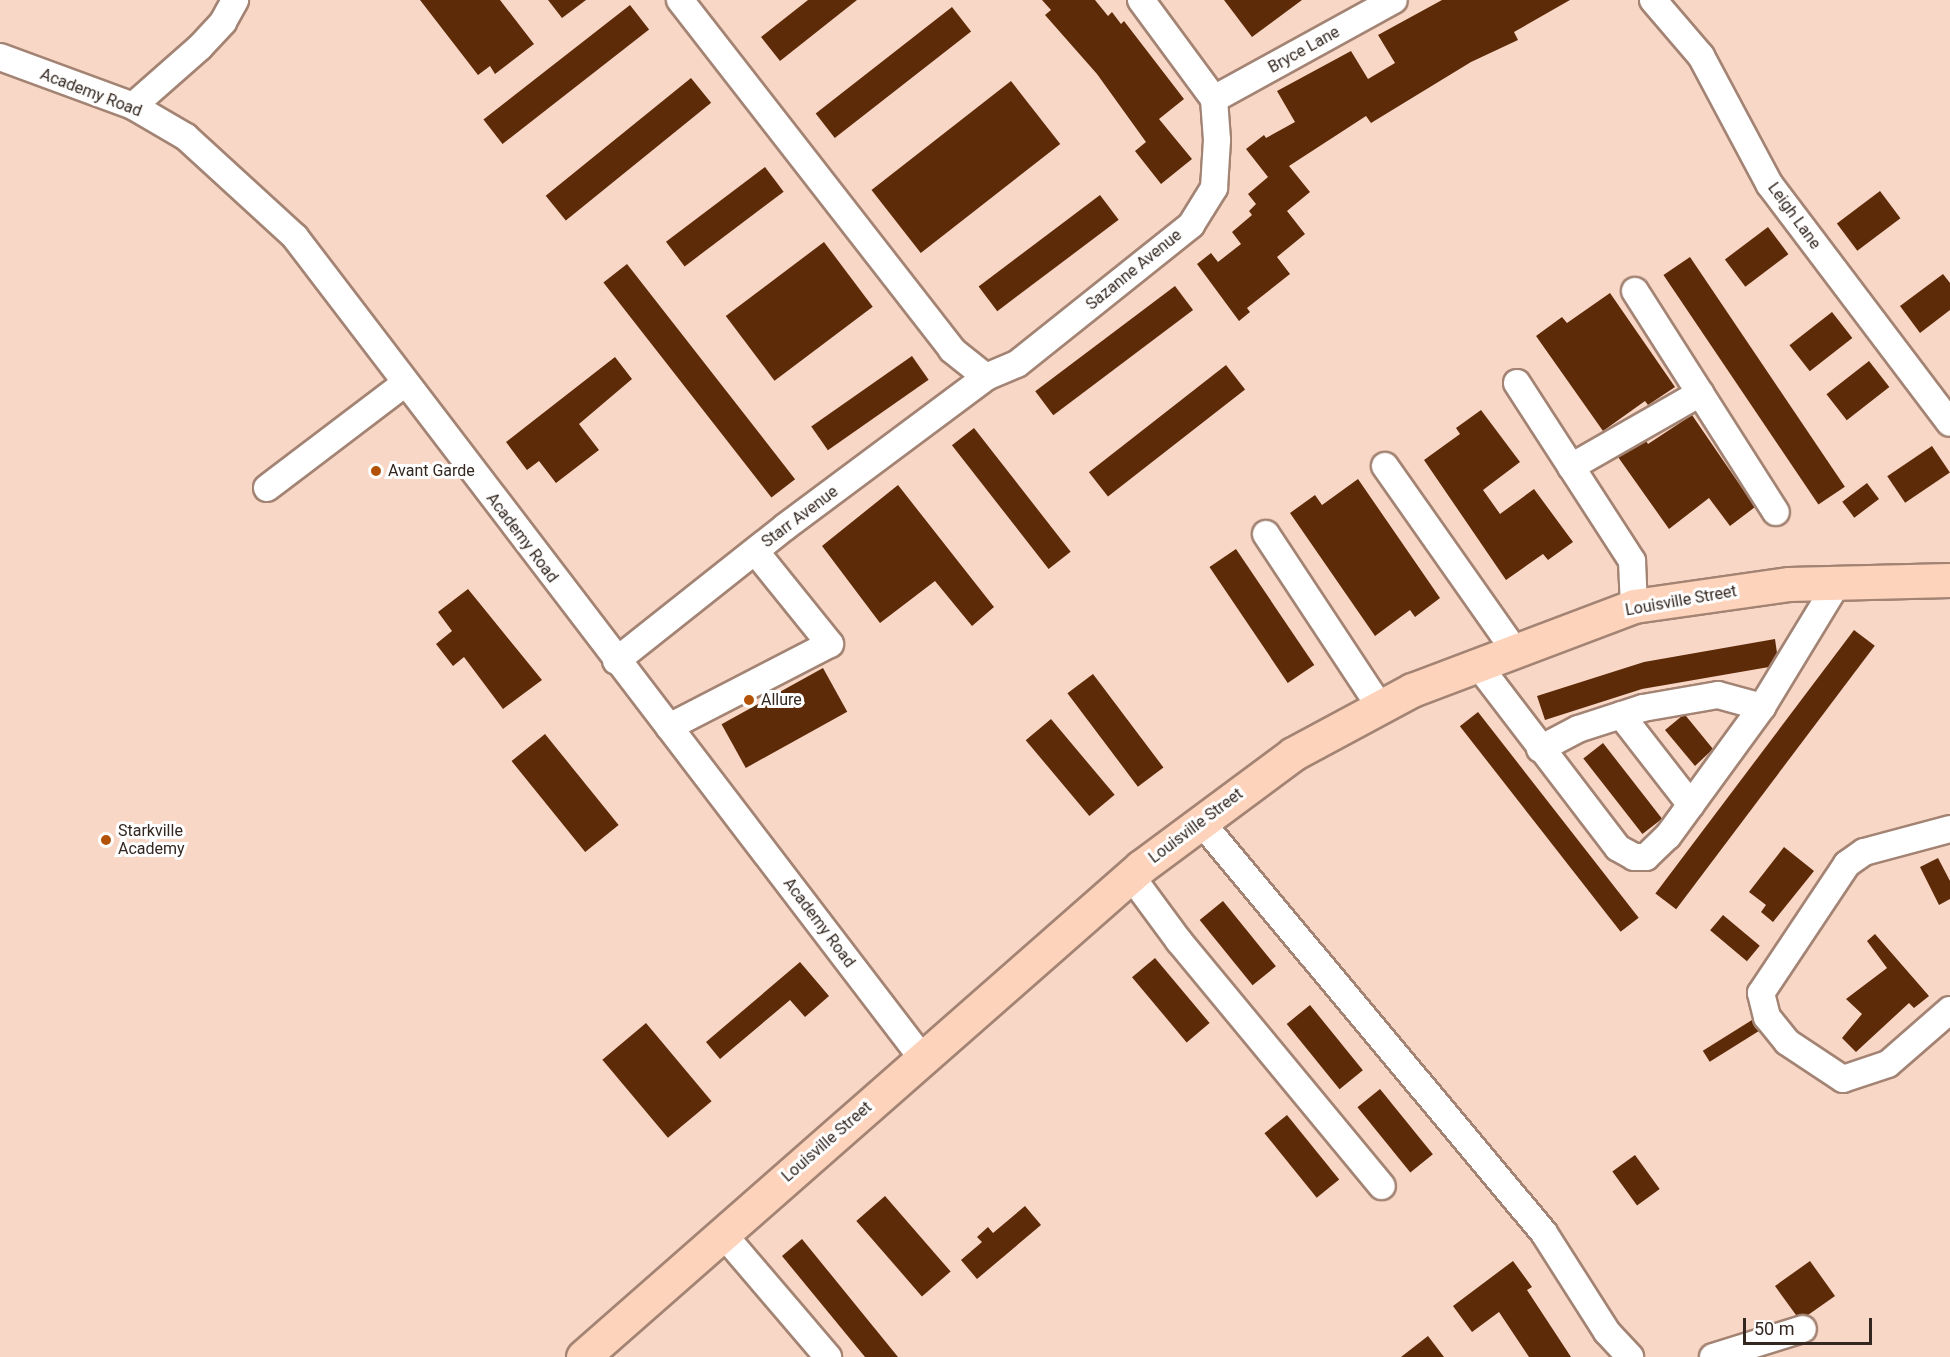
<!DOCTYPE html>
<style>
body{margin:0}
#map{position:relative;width:1950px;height:1357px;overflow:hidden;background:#f9d7c6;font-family:Roboto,sans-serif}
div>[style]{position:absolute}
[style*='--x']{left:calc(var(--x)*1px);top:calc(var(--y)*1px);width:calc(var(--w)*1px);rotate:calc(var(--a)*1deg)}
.building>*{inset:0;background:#5e2b09;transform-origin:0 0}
.roads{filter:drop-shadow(2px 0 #a38474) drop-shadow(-2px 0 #a38474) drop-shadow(0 2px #a38474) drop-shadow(0 -2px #a38474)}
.minor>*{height:26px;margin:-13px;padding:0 13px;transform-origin:13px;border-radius:13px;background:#fff}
.major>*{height:33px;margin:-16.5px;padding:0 16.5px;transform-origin:16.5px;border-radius:16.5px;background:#fdd3bc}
.dots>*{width:16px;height:16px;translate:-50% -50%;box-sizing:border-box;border:3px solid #fff;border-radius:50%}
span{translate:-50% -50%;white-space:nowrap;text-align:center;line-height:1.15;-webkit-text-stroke:6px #fff;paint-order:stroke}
.street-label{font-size:16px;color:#332720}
.poi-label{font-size:16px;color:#332720}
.left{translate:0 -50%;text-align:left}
.scale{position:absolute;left:1743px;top:1318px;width:129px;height:27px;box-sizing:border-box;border:3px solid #332720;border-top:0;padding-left:8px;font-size:18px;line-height:21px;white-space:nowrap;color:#332720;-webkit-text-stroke:4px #fff;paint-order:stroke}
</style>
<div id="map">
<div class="building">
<div style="clip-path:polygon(420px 0,500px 0,534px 44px,495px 74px,490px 66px,478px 75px)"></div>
<div style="clip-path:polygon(548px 0,586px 0,562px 18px)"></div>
<div style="clip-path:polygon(808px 0,857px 0,780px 61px,761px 37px)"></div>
<div style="clip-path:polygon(1042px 0,1095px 0,1108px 16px,1112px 12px,1121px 24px,1124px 21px,1184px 99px,1159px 119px,1192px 159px,1161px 184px,1135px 151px,1146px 142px,1097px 74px,1045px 15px,1051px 10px)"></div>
<div style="clip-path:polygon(1224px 0,1302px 0,1252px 37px)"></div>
<div style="clip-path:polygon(1442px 0,1570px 0,1514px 32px,1518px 40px,1471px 62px,1371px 123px,1366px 116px,1289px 166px,1310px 192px,1287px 211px,1305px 234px,1277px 257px,1290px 274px,1247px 308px,1250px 312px,1239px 321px,1197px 264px,1211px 253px,1218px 262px,1241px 244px,1232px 232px,1252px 215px,1249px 211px,1256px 204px,1248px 194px,1268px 177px,1246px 149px,1264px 135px,1266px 138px,1295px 122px,1277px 91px,1351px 51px,1368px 79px,1395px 63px,1378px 35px)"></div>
<div style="left:630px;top:5px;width:31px;height:186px;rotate:52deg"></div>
<div style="left:952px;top:7px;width:31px;height:173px;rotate:52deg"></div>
<div style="left:691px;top:78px;width:32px;height:187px;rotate:51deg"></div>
<div style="left:1011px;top:81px;width:80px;height:177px;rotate:52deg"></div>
<div style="left:765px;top:167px;width:31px;height:124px;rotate:53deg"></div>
<div style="left:1880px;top:191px;width:34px;height:54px;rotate:53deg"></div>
<div style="left:1100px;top:195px;width:31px;height:152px;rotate:53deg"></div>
<div style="left:1768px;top:227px;width:34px;height:54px;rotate:53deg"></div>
<div style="left:824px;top:242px;width:81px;height:123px;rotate:53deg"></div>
<div style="left:1690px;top:257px;width:277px;height:32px;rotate:56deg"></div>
<div style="left:627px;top:264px;width:273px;height:30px;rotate:52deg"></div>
<div style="clip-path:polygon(1943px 274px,1950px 283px,1950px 310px,1920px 333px,1900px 306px)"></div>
<div style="left:1175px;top:286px;width:30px;height:175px;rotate:53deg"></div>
<div style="clip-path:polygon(1610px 293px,1675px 387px,1648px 405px,1645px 401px,1603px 431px,1536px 336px,1562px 317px,1567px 323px)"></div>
<div style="left:1832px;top:312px;width:33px;height:54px;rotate:52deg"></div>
<div style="left:912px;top:356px;width:29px;height:123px;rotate:55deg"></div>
<div style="clip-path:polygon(615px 357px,632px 379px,579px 424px,599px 450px,556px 483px,539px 461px,527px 470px,506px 442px)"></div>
<div style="left:1869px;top:361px;width:33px;height:54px;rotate:52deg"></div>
<div style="left:1226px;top:365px;width:31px;height:174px;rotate:52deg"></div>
<div style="clip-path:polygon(1481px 410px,1520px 462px,1483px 490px,1500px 514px,1534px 489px,1573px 542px,1548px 560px,1543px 554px,1506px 580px,1424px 460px,1460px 434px,1456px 428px)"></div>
<div style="clip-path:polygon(1692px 415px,1755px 507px,1730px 526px,1709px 498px,1669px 529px,1618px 457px,1646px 441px,1648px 444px)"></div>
<div style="left:974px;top:428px;width:157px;height:28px;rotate:52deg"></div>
<div style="left:1932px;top:446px;width:32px;height:54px;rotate:56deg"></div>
<div style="clip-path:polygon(1358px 479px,1440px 598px,1415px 617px,1410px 610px,1375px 636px,1290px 513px,1315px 495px,1322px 505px)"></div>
<div style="left:1867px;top:483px;width:20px;height:31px;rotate:53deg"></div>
<div style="clip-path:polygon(898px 485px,994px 607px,972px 626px,935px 581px,880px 623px,822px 546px)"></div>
<div style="left:1236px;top:549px;width:140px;height:32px;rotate:56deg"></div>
<div style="clip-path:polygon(468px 589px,542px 680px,503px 709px,464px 657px,453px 666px,436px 644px,452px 631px,438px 612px)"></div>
<div style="left:1854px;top:630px;width:26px;height:330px;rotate:37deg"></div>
<div style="clip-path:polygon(1775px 639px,1777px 653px,1769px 667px,1642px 689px,1545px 720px,1537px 696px,1644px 662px)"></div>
<div style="left:823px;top:668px;width:50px;height:116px;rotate:61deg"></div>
<div style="left:1093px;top:674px;width:117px;height:32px;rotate:53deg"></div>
<div style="left:1478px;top:712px;width:261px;height:23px;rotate:52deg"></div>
<div style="clip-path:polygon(1682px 716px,1686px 716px,1713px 749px,1695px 766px,1665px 730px)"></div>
<div style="left:1051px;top:719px;width:99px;height:33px;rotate:50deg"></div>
<div style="left:545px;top:734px;width:117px;height:43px;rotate:51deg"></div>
<div style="left:1603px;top:743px;width:96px;height:25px;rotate:52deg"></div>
<div style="clip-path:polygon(1784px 847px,1814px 871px,1773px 922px,1761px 912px,1766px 905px,1749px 892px)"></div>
<div style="clip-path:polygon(1938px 858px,1950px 881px,1950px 899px,1939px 905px,1920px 867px)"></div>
<div style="left:1223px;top:901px;width:84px;height:30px;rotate:51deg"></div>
<div style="left:1723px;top:915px;width:48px;height:20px;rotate:40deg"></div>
<div style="clip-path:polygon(1875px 934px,1929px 996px,1914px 1008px,1909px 1003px,1856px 1052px,1842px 1038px,1862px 1014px,1846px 999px,1887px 968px,1867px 941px)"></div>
<div style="left:1155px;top:958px;width:85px;height:30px;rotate:50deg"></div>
<div style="clip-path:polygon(800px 962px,829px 996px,805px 1017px,790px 1000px,720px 1059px,706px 1042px)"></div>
<div style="left:1310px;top:1005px;width:84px;height:30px;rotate:51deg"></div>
<div style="left:1752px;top:1020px;width:13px;height:58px;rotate:58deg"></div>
<div style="left:646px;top:1023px;width:102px;height:57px;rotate:50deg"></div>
<div style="left:1380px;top:1089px;width:84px;height:29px;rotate:51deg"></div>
<div style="left:1287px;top:1115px;width:83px;height:29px;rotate:51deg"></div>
<div style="left:1635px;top:1155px;width:42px;height:28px;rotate:54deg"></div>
<div style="left:885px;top:1196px;width:100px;height:38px;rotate:49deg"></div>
<div style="clip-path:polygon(1025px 1206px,1041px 1225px,977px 1279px,961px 1260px,982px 1242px,977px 1237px,988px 1227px,993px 1233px)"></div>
<div style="clip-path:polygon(802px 1239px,898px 1357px,865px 1357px,782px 1256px)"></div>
<div style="clip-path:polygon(1513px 1261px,1532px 1287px,1527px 1290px,1571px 1357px,1529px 1357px,1499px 1312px,1472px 1332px,1453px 1306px)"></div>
<div style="clip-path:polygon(1810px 1261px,1835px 1296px,1808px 1315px,1796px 1315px,1775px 1286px)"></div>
<div style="clip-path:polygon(1428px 1336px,1444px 1357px,1401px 1357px)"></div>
</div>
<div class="roads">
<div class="minor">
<div style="--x:680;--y:0;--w:443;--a:52.1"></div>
<div style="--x:952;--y:350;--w:43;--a:38.5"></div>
<div style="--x:1653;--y:0;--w:74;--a:49.4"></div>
<div style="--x:1701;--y:56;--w:146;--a:61.9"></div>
<div style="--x:1770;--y:185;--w:298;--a:52.9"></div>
<div style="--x:0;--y:57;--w:142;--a:20.2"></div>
<div style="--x:133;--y:106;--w:61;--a:30.3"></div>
<div style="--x:186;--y:137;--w:148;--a:42.5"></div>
<div style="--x:295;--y:237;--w:1033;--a:52.63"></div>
<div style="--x:1214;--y:99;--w:205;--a:-28.8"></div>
<div style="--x:133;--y:106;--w:89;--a:-41.4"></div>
<div style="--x:200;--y:47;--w:34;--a:-47"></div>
<div style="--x:223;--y:22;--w:25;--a:-61"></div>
<div style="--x:1635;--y:291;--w:262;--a:57.5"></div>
<div style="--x:1517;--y:383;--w:212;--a:57.1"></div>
<div style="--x:1632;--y:561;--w:45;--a:87.5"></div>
<div style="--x:1385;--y:466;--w:226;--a:54.9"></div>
<div style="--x:1571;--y:467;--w:149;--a:-29.8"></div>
<div style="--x:267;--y:488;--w:172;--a:-37.2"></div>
<div style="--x:1266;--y:534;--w:207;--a:56.6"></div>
<div style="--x:616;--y:661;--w:216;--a:-38.4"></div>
<div style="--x:785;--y:527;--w:251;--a:-36.7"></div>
<div style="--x:986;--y:377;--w:34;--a:-23"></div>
<div style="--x:1017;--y:364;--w:223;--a:-38.6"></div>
<div style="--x:1191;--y:225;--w:44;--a:-58.1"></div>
<div style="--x:1214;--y:188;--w:48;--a:-86.4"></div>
<div style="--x:1217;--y:140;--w:41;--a:-94.2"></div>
<div style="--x:1214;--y:99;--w:123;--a:-126.4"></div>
<div style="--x:1478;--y:665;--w:230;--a:52.6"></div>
<div style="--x:1618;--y:848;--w:18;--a:29"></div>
<div style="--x:1634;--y:857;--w:12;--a:0"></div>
<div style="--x:1646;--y:857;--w:30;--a:-44"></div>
<div style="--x:1668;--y:836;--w:160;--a:-53.9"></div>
<div style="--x:1762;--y:707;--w:146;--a:-58.7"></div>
<div style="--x:1621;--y:715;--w:114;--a:52.1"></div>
<div style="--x:669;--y:727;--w:181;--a:-27.3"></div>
<div style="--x:830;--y:644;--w:119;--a:-128.9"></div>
<div style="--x:1540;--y:749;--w:43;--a:-27.8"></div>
<div style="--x:1578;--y:729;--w:68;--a:-17.9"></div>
<div style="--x:1643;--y:708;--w:76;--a:-9.8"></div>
<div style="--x:1718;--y:695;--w:46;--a:15.3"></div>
<div style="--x:1201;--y:822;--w:535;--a:50.15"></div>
<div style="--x:1544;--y:1233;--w:117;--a:57.5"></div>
<div style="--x:1607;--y:1332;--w:34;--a:47"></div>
<div style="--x:1950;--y:829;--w:89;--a:165"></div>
<div style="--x:1864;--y:852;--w:21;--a:145"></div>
<div style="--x:1847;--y:864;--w:155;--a:123.7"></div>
<div style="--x:1761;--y:993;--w:25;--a:76"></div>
<div style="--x:1767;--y:1017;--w:32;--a:51"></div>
<div style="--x:1787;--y:1042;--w:67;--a:33.5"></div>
<div style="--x:1843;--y:1079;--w:47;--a:-18.4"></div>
<div style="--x:1888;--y:1064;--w:82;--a:-41.1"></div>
<div style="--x:1131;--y:876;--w:81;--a:53.6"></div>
<div style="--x:1179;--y:941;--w:318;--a:50.4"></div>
<div style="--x:723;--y:1234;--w:162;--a:49.5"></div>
<div style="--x:1713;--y:1357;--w:94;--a:-17.3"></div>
</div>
<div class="major">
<div style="--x:583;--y:1357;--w:743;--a:-41.29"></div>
<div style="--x:1141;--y:867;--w:189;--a:-36.6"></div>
<div style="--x:1293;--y:754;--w:135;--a:-28.3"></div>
<div style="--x:1412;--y:690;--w:237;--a:-20.7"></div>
<div style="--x:1634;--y:606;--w:157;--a:-8.1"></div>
<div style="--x:1789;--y:584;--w:161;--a:-1.4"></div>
</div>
</div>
<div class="dots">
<div style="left:376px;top:471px;background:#b25207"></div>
<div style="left:749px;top:700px;background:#b25207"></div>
<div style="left:106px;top:840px;background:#b25207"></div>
</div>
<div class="street-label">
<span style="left:1304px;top:50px;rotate:-29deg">Bryce Lane</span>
<span style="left:91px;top:93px;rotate:21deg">Academy Road</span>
<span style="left:1794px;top:216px;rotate:54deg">Leigh Lane</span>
<span style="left:1134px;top:270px;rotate:-39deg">Sazanne Avenue</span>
<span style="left:800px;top:517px;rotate:-37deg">Starr Avenue</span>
<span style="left:522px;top:538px;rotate:53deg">Academy Road</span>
<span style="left:1681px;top:601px;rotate:-10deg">Louisville Street</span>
<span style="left:1196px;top:826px;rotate:-37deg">Louisville Street</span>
<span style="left:819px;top:923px;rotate:53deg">Academy Road</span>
<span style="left:827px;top:1142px;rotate:-41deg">Louisville Street</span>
</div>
<div class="poi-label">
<span class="left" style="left:388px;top:471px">Avant Garde</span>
<span class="left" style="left:761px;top:700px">Allure</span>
<span class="left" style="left:118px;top:840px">Starkville<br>Academy</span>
</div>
<div class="scale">50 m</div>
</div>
